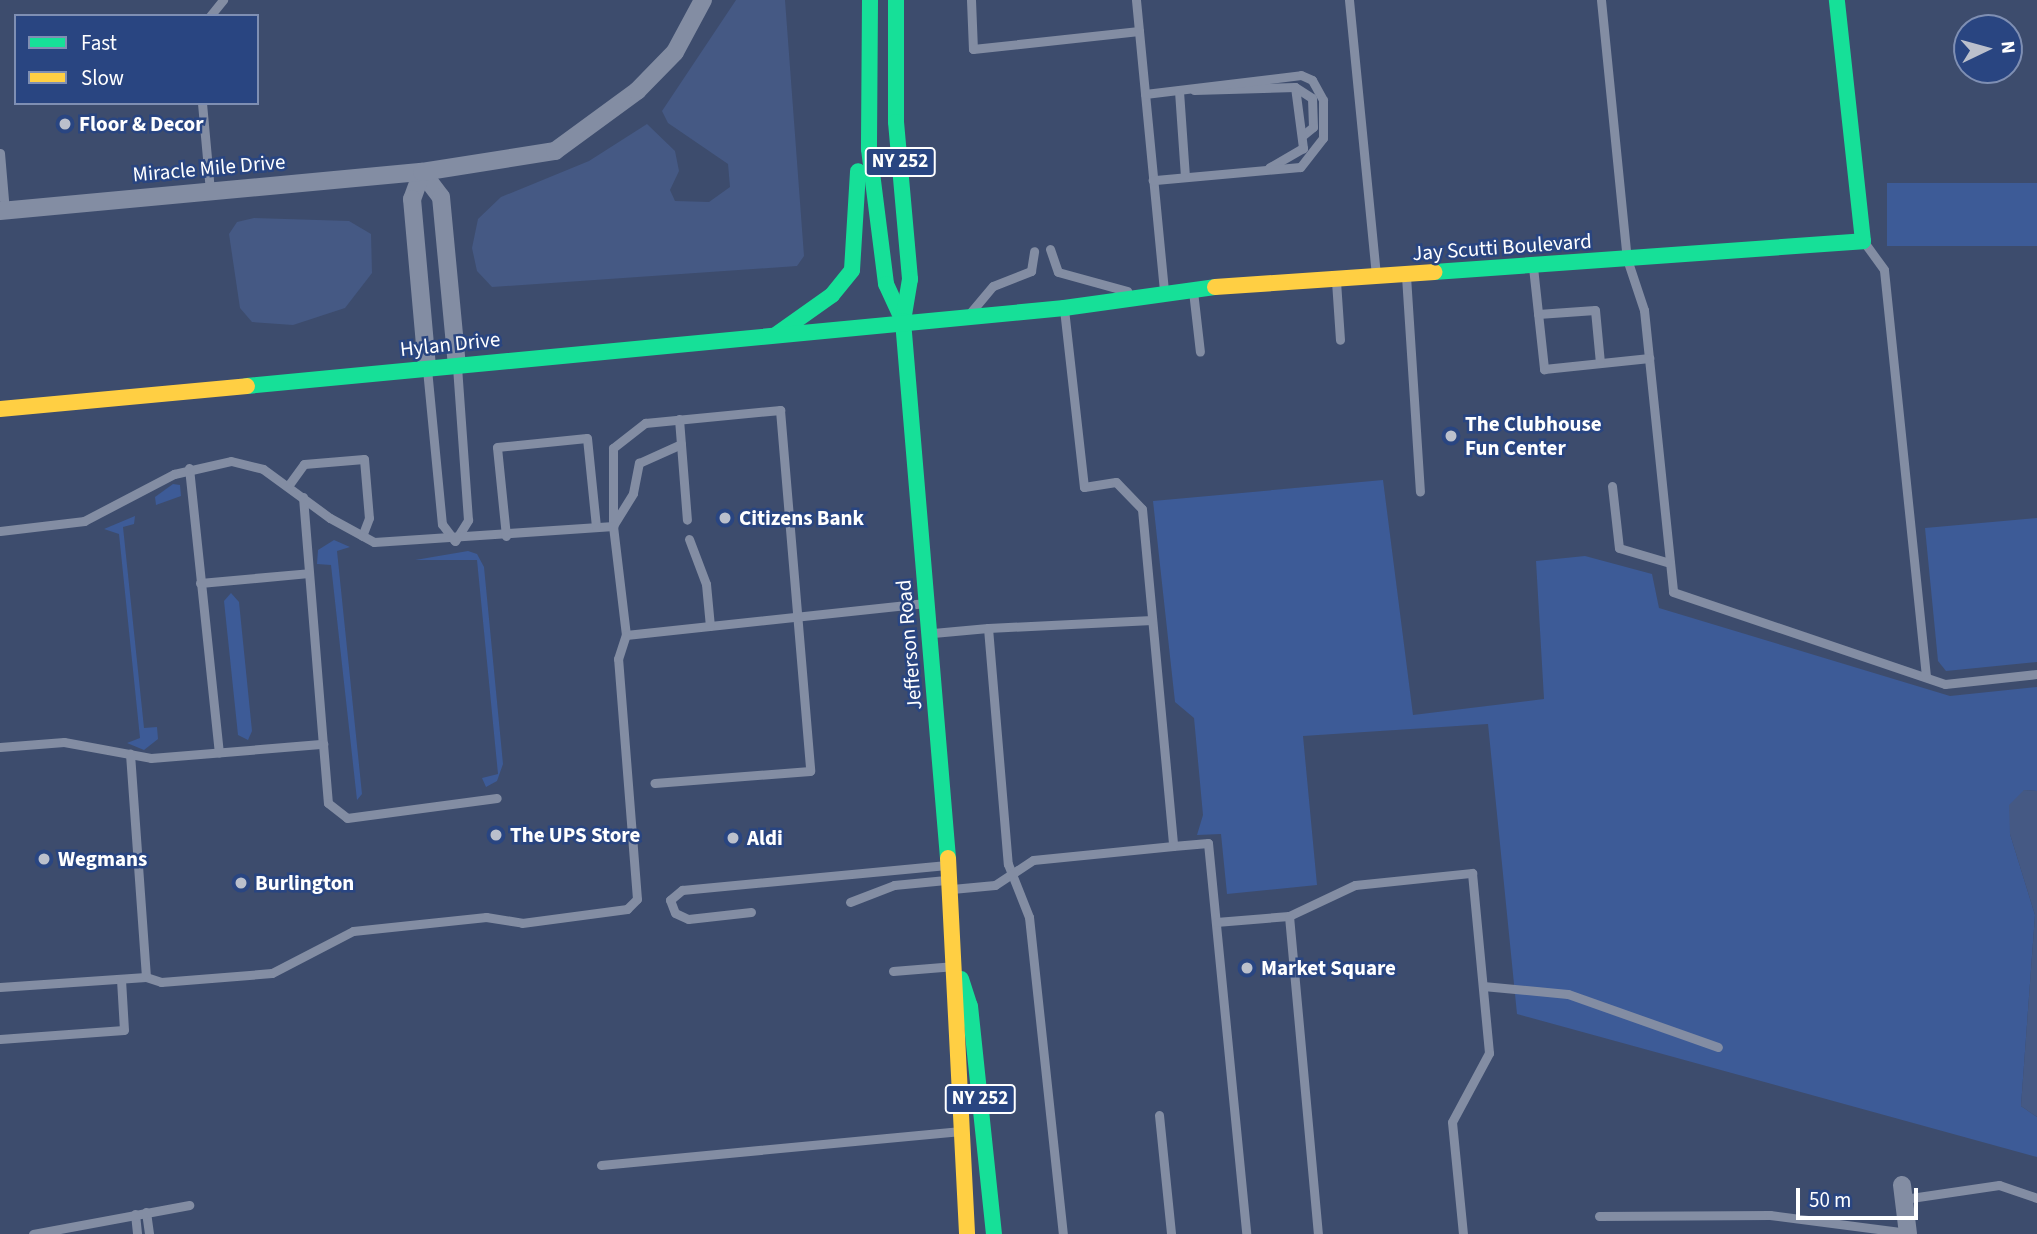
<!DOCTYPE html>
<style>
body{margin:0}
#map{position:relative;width:2037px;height:1234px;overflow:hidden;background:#3d4c6d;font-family:"Source Sans 3",sans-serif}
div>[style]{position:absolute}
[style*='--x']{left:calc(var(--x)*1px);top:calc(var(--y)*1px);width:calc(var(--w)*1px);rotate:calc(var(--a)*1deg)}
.green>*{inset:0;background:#3d5b97;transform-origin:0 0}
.water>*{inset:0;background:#455984}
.lane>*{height:9px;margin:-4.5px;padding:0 4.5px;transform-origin:4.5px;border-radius:4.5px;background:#838da3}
.street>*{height:18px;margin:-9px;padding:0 9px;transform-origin:9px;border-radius:9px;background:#838da3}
.fast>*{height:16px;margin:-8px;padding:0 8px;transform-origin:8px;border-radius:8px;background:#16e098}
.slow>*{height:16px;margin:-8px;padding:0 8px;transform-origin:8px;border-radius:8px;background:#ffcf43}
.dots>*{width:19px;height:19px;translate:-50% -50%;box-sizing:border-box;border:4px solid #294581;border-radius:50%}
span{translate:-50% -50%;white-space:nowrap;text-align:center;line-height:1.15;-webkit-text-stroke:5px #294581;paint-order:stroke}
.shield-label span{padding:2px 5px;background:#294581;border:2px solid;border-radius:5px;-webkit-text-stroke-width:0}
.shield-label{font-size:19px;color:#fff;font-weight:700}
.poi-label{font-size:21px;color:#fff;font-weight:700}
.left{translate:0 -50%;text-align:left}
.street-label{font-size:21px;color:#fff}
.legend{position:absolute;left:14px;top:14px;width:245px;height:91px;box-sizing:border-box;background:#294581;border:2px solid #7f8fb3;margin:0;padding:9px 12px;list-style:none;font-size:21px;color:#fff}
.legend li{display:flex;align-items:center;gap:14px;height:35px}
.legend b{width:35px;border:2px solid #7f8fb3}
.north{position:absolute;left:1953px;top:14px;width:70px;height:70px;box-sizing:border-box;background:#294581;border:2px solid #7f8fb3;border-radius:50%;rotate:85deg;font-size:19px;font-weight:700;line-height:28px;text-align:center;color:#fff}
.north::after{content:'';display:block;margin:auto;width:24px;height:32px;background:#bbc0cc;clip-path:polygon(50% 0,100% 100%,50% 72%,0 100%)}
.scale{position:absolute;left:1796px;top:1188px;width:122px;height:32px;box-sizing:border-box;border:4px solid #fff;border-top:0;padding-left:9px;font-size:21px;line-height:24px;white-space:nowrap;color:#fff;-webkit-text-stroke:5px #294581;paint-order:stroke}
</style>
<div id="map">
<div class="green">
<div style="left:2037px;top:183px;width:63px;height:150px;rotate:90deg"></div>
<div style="clip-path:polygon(1383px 480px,1413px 715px,1544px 699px,1536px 561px,1585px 556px,1652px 574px,1659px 608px,1950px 696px,2037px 687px,2037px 791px,2024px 790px,2010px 834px,2035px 915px,2021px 1106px,2037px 1117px,2037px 1157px,1517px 1014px,1488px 724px,1303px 736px,1317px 885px,1227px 894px,1221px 834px,1197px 835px,1203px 815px,1194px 718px,1175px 702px,1153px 501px)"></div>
<div style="clip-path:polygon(173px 484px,180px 485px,181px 496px,156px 505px,155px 497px)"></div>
<div style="clip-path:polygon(135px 516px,134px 524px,123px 527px,144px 728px,157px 727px,158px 739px,144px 750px,127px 743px,140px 738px,119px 534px,104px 529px)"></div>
<div style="clip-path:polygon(2037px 518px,2037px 662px,1946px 671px,1938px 661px,1925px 528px)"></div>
<div style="clip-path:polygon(334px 540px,350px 547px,337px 551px,362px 794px,357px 800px,331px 565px,317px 564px,318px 550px)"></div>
<div style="clip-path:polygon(468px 551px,477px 554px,484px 567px,503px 764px,497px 781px,486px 787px,482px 778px,498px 774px,477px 560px,415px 560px)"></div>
<div style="clip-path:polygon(231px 593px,239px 602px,252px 731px,248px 740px,238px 735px,224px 601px)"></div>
</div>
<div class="water">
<div style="clip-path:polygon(736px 0,785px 0,804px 256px,797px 266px,492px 287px,477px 271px,472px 248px,478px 219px,501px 197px,589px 161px,647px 124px,675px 151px,679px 171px,670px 190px,675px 201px,709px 202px,730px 187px,728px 164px,668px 123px,662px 111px)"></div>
<div style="clip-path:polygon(254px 218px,349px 221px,371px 234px,372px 273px,345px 308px,293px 325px,252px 322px,240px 308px,229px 234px,237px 222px)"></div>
<div style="clip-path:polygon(2024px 790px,2037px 791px,2037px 1117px,2021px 1106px,2035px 915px,2010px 834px,2009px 805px)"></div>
</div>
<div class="lane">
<div style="--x:971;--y:0;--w:49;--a:87.7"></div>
<div style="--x:973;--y:49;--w:167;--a:-6.2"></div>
<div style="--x:1136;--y:0;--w:291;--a:84.5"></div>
<div style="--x:1349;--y:0;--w:274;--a:84.4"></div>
<div style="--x:1601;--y:0;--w:260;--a:84.3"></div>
<div style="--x:1627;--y:259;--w:54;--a:71.6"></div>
<div style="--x:1644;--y:310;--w:283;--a:84.1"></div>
<div style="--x:1673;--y:592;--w:287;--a:18.7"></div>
<div style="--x:1945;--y:684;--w:93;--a:-6.2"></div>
<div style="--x:210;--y:16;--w:21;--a:-51"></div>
<div style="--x:1295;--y:87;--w:20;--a:33"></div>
<div style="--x:1312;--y:98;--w:29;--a:88"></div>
<div style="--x:1313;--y:127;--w:13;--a:141"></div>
<div style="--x:1194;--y:90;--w:101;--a:-1.7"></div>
<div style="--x:1295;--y:87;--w:62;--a:82.5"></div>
<div style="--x:1303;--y:148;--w:39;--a:150"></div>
<div style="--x:1179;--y:91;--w:86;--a:86"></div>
<div style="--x:1145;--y:94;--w:157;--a:-6.9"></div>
<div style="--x:1301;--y:75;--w:12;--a:24"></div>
<div style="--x:1312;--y:80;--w:23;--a:61"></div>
<div style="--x:1323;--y:100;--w:38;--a:90"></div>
<div style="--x:1323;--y:138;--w:37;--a:128"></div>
<div style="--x:1300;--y:167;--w:148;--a:174.9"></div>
<div style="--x:202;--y:103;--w:88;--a:84.8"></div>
<div style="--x:0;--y:153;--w:58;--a:85.1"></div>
<div style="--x:1864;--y:242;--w:34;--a:54"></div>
<div style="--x:1884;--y:270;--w:409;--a:84.1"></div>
<div style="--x:1050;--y:249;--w:24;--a:71"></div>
<div style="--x:1058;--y:272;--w:72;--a:15.4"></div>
<div style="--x:1533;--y:267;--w:103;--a:83.8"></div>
<div style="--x:1544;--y:369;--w:106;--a:-6"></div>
<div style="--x:1406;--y:276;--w:216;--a:86.3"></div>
<div style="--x:1336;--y:281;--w:59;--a:86.1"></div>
<div style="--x:1193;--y:291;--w:61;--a:83.5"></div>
<div style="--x:1064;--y:309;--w:179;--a:83.6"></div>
<div style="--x:1084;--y:487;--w:32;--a:-9"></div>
<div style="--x:1116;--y:482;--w:37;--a:46"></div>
<div style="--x:1142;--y:509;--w:338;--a:84.7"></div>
<div style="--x:1173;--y:846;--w:35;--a:-5"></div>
<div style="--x:1208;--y:843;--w:393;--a:84.4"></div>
<div style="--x:971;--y:312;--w:34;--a:-50"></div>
<div style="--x:993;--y:286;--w:41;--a:-21.5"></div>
<div style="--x:1031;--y:271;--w:20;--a:-81"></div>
<div style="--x:1538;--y:314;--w:57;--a:-4"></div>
<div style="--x:1595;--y:310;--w:53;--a:84.6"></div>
<div style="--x:427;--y:369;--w:156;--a:84.5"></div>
<div style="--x:442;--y:524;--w:21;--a:53"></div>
<div style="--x:455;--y:541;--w:25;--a:-58"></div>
<div style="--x:468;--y:520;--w:152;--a:-94.1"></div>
<div style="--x:679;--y:419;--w:101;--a:85.5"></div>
<div style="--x:189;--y:468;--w:286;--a:84"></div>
<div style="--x:288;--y:486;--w:27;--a:-54"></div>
<div style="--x:304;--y:464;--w:60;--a:-4.8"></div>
<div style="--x:364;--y:459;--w:59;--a:85.2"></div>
<div style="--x:369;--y:518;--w:19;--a:111"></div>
<div style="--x:1612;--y:486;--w:62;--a:83.6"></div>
<div style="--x:1619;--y:548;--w:53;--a:16.4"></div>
<div style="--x:303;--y:497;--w:248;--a:85.4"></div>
<div style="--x:614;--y:524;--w:36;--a:-58"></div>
<div style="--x:633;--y:493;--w:31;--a:-79"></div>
<div style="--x:639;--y:463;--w:46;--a:-24.3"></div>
<div style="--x:613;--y:526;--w:78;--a:-90"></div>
<div style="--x:613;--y:448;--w:41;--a:-38"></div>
<div style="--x:645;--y:423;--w:136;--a:-5.5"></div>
<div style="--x:780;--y:410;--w:362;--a:85.2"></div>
<div style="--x:810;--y:771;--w:156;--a:175.6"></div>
<div style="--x:0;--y:531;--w:85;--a:-6.8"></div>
<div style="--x:84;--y:521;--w:102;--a:-27.6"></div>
<div style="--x:174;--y:474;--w:58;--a:-12.8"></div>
<div style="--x:231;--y:461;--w:33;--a:14"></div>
<div style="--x:263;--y:469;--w:83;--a:36.2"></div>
<div style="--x:330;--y:518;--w:50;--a:28.6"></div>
<div style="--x:374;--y:542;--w:240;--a:-3.8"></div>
<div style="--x:613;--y:526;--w:110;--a:83.2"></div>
<div style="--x:626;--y:635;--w:301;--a:-6.1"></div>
<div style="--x:506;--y:536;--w:89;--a:-95.8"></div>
<div style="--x:497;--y:447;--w:90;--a:-5.7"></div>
<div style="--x:587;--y:438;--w:89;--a:84.2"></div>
<div style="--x:689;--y:539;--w:48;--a:69.3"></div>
<div style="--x:706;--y:584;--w:42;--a:84.6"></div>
<div style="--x:200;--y:583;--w:109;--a:-5.2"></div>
<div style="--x:988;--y:628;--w:164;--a:-2.8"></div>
<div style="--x:933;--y:633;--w:55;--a:-5.2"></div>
<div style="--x:988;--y:628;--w:237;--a:85.2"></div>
<div style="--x:1008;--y:864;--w:57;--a:68.4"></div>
<div style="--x:1029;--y:917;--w:319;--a:83.9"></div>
<div style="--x:0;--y:747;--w:64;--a:-4.5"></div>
<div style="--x:64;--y:742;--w:88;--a:10.4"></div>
<div style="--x:151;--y:758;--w:173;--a:-4.7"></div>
<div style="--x:323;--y:744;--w:59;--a:85.2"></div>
<div style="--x:328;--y:803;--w:24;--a:38"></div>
<div style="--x:347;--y:818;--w:151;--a:-7.6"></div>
<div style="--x:952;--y:889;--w:43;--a:-5.3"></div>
<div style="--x:995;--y:885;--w:45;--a:-33.3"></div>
<div style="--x:1033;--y:860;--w:141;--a:-5.7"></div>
<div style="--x:850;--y:902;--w:47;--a:-21.1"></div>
<div style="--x:894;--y:885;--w:52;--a:-5.5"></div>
<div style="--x:751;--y:912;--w:63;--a:173.7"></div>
<div style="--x:688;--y:919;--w:14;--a:-155"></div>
<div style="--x:675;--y:913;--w:14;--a:-111"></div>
<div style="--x:670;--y:900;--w:16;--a:-40"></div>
<div style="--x:682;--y:890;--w:266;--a:-5.4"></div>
<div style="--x:1289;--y:916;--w:73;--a:-25.2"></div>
<div style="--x:1355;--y:885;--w:118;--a:-5.9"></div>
<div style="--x:1472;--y:873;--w:181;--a:84.6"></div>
<div style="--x:1489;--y:1053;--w:78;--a:118.2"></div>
<div style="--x:1452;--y:1122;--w:113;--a:84.4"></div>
<div style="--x:1216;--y:922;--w:73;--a:-4.7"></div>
<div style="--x:1289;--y:916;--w:319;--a:84.8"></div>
<div style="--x:893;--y:971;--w:62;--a:-4.6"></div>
<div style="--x:146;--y:977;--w:16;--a:18"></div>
<div style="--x:161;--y:982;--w:111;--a:-4.6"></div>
<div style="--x:272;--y:973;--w:91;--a:-27.4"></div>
<div style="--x:353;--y:931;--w:134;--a:-6"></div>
<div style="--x:486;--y:917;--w:36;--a:9"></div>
<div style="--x:522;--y:923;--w:106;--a:-7.6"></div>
<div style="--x:627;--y:909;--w:14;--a:-45"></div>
<div style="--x:637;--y:899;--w:241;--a:-94.5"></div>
<div style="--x:618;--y:659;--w:25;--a:-72"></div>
<div style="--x:1483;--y:986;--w:85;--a:5.4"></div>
<div style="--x:1568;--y:994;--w:159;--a:19.5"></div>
<div style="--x:0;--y:987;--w:146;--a:-3.9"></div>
<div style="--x:146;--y:977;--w:224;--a:-94.1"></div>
<div style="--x:0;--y:1039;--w:124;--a:-4.2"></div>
<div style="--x:124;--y:1030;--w:51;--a:-93.4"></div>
<div style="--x:1159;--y:1115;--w:120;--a:84.2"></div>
<div style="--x:601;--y:1165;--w:359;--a:-5.4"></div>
<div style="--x:1904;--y:1199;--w:96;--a:-8.4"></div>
<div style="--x:1999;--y:1185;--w:40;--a:18.9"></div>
<div style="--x:146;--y:1212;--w:22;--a:82"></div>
<div style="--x:135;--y:1214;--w:20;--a:84"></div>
<div style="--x:1599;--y:1216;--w:171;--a:-0.3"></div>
<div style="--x:1770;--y:1215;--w:139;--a:7.4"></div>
<div style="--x:33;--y:1234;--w:159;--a:-10.5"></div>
</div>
<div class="street">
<div style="--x:422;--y:172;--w:31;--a:53"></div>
<div style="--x:441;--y:197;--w:169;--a:84.6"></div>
<div style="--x:422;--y:172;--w:29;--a:110"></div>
<div style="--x:412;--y:199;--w:170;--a:84.9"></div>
<div style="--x:0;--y:211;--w:424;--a:-5.3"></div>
<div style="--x:422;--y:172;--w:135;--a:-9"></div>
<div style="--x:555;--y:151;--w:102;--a:-36.2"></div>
<div style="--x:637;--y:91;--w:54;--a:-45.7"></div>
<div style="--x:675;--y:52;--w:59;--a:-61.7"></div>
<div style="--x:1902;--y:1185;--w:49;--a:83"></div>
</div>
<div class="fast">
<div style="--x:870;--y:0;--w:149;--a:90.4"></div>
<div style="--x:869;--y:149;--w:136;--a:82.8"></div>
<div style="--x:886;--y:284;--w:41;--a:65.3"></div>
<div style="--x:896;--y:0;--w:122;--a:90"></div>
<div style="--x:896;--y:122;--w:158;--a:84.9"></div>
<div style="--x:910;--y:279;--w:43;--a:99.5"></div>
<div style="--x:903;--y:321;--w:539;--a:85.21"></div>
<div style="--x:1434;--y:272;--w:430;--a:-4.1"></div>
<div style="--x:1863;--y:241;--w:242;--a:-96.2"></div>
<div style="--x:777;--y:334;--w:67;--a:-35.3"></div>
<div style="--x:832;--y:295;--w:32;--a:-51"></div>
<div style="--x:852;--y:270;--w:99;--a:-86.5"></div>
<div style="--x:247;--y:386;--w:821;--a:-5.45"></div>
<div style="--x:1064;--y:308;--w:152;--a:-7.9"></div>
<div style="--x:961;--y:979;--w:28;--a:72"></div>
<div style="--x:970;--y:1006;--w:229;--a:84"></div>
</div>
<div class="slow">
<div style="--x:1215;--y:287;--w:220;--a:-3.9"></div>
<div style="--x:0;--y:409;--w:248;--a:-5.3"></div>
<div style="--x:948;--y:858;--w:376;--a:87.1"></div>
</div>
<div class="dots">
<div style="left:65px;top:124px;background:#bbc0cc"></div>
<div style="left:1451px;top:436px;background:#bbc0cc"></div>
<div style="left:725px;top:518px;background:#bbc0cc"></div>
<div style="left:496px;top:835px;background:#bbc0cc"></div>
<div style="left:733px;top:838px;background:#bbc0cc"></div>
<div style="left:44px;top:859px;background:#bbc0cc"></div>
<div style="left:241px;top:883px;background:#bbc0cc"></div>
<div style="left:1247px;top:968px;background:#bbc0cc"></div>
</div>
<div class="shield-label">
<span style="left:900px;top:162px">NY 252</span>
<span style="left:980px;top:1099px">NY 252</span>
</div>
<div class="poi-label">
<span class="left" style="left:79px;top:124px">Floor &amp; Decor</span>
<span class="left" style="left:1465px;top:436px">The Clubhouse<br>Fun Center</span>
<span class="left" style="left:739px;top:518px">Citizens Bank</span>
<span class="left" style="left:510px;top:835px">The UPS Store</span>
<span class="left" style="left:747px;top:838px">Aldi</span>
<span class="left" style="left:58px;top:859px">Wegmans</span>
<span class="left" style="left:255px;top:883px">Burlington</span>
<span class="left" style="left:1261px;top:968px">Market Square</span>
</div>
<div class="street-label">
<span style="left:209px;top:168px;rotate:-5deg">Miracle Mile Drive</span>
<span style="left:1502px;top:247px;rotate:-4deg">Jay Scutti Boulevard</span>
<span style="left:450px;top:344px;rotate:-6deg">Hylan Drive</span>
<span style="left:909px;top:645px;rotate:-95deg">Jefferson Road</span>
</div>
<ul class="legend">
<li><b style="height:9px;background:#16e098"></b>Fast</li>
<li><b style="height:9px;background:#ffcf43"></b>Slow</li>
</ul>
<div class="north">N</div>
<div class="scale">50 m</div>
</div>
